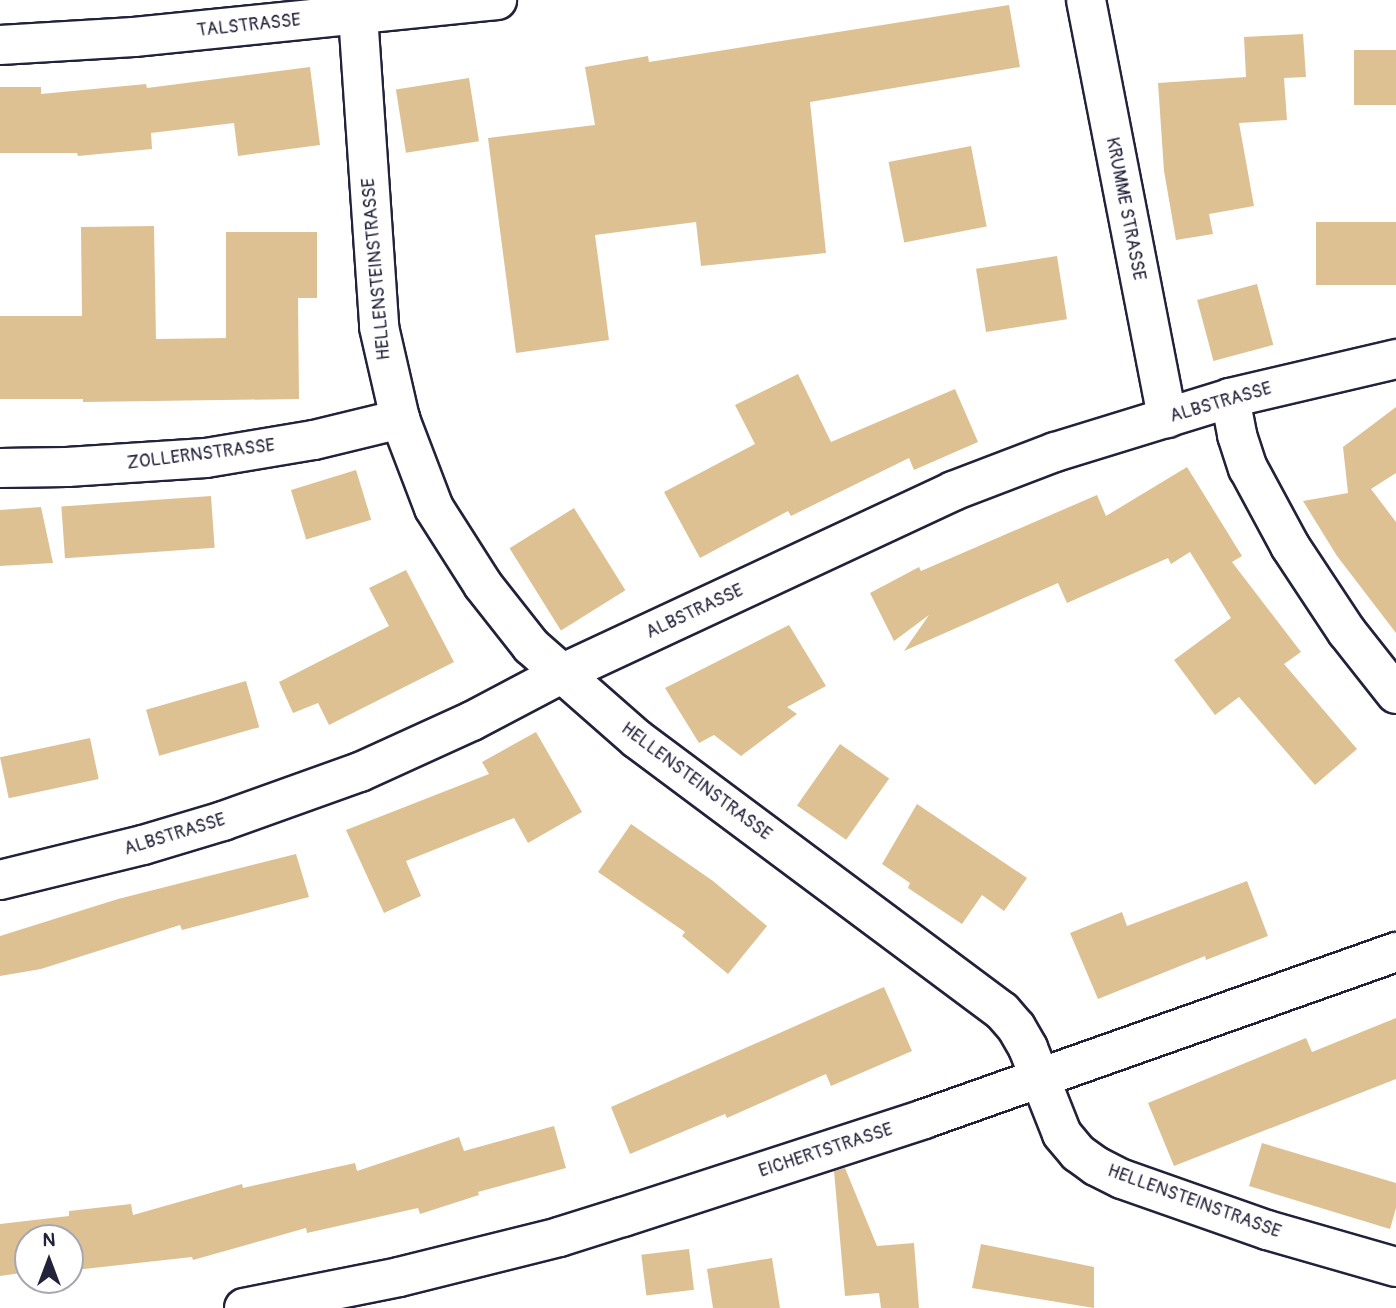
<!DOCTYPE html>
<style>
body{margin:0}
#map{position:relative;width:1396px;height:1308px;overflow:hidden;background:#fff;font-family:Pangolin,sans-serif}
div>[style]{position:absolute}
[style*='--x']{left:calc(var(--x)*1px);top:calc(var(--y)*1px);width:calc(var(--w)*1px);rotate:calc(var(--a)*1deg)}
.building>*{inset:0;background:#dec192;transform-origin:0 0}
.roads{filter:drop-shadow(2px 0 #22223b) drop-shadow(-2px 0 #22223b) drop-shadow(0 2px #22223b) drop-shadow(0 -2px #22223b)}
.street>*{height:38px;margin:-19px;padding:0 19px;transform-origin:19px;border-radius:19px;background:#fff}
span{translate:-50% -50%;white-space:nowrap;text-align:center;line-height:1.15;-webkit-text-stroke:5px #fff;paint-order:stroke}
.street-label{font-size:18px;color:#22223b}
.north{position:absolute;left:14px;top:1224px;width:70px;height:70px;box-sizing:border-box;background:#fff;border:2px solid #a7a7b1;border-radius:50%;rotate:0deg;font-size:19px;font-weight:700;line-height:28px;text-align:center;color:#22223b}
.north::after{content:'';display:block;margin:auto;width:24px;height:32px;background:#22223b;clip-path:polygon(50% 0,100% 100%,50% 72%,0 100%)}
</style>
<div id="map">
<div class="building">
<div style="clip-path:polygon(1009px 5px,1020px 67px,810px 102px,826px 253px,701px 266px,696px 222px,595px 235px,609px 340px,516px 353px,488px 138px,595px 125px,585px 67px,648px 56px,649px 62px)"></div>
<div style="clip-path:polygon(1303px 34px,1306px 77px,1284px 78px,1287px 120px,1239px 123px,1254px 206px,1209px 214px,1213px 234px,1176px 240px,1164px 171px,1158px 83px,1246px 77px,1244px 37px)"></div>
<div style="left:1396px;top:50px;width:55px;height:42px;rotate:90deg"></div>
<div style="clip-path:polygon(310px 67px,320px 145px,238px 156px,234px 123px,151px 133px,152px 149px,78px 156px,77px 153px,0 153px,0 87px,41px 87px,41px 94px,146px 84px,147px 88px)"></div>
<div style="left:469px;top:78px;width:64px;height:74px;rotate:81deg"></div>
<div style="left:971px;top:146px;width:82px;height:84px;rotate:79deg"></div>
<div style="left:1396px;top:222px;width:63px;height:80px;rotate:90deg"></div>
<div style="clip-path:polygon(154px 226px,156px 339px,226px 338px,226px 232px,317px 232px,317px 298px,298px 298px,299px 399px,83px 402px,83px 399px,0 399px,0 316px,82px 316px,81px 227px)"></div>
<div style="left:1057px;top:256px;width:64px;height:82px;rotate:81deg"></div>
<div style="left:1257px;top:284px;width:63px;height:62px;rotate:75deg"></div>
<div style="clip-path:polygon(798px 374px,831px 442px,955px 389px,978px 442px,914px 470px,909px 458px,791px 516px,788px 511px,700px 558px,664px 492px,755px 444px,735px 405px)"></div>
<div style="clip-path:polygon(1396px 407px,1396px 473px,1371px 489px,1396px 522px,1396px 633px,1337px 556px,1303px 501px,1348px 493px,1343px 447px)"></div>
<div style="clip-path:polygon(1187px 467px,1242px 556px,1232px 562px,1301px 652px,1284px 664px,1357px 749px,1315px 785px,1239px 697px,1215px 715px,1174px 660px,1231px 618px,1190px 552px,1171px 564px,1168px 558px,1067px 603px,1058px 583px,904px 651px,929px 615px,894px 641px,870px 593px,919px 567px,921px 571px,1097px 495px,1106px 516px)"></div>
<div style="left:356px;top:470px;width:52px;height:68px;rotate:73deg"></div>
<div style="left:211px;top:496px;width:52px;height:150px;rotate:86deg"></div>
<div style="clip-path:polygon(41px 507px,53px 563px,0 566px,0 510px)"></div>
<div style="left:574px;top:508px;width:97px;height:76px;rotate:58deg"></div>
<div style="clip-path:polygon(406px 570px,454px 662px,329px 725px,318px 703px,293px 713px,279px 682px,389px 626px,369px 588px)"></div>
<div style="clip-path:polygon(789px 625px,826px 686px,787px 707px,797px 714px,741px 756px,714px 735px,699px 743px,665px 688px)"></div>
<div style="left:246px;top:681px;width:48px;height:104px;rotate:74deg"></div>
<div style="clip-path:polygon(536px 732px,582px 812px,528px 843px,514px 818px,406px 861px,421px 896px,384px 913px,346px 830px,489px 774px,482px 762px)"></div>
<div style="left:90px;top:738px;width:42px;height:92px;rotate:78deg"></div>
<div style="left:840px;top:744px;width:60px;height:75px;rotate:35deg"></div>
<div style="clip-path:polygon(917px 804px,1027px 878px,1004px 911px,982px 895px,962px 924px,908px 888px,910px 883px,882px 864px)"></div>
<div style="clip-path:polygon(631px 824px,713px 881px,767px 926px,728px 974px,682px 936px,685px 932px,598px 872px)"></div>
<div style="clip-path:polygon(296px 854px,309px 897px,182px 930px,180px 925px,41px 969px,0 976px,0 936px,118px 899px)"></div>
<div style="clip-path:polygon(1247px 881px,1268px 936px,1206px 960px,1205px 956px,1098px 999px,1070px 933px,1122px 912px,1127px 926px)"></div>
<div style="clip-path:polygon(884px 987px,912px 1051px,831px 1086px,826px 1074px,727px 1118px,725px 1114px,630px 1154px,611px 1107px)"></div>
<div style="clip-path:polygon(1396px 1018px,1396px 1079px,1174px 1166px,1148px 1103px,1306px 1038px,1312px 1052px)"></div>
<div style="clip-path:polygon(554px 1126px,566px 1168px,478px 1192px,479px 1195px,420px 1214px,418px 1208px,307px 1233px,306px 1228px,193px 1260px,192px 1257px,75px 1270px,75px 1266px,70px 1267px,70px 1238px,28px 1238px,28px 1272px,0 1276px,0 1224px,69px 1216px,69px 1211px,131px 1204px,133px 1215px,242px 1184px,243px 1188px,355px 1163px,357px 1171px,459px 1137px,464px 1151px)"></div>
<div style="clip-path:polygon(1262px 1143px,1396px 1183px,1396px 1208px,1390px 1229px,1249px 1186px)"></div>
<div style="clip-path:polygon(845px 1168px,877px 1246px,914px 1243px,919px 1308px,881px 1308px,879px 1293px,845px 1296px,834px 1171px)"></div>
<div style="clip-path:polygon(981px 1244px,1094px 1267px,1094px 1308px,972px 1288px)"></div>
<div style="left:689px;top:1249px;width:41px;height:48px;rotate:83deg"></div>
<div style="clip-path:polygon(772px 1258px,780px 1308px,713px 1308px,707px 1269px)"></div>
</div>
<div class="roads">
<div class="street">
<div style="--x:1086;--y:0;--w:426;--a:79"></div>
<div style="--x:358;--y:15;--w:313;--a:86.1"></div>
<div style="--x:379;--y:327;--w:94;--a:77.1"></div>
<div style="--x:400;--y:419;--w:95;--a:69.1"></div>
<div style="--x:434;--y:508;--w:91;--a:57.5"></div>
<div style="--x:483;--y:585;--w:78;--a:51.8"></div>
<div style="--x:531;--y:646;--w:141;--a:41.3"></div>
<div style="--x:637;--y:739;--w:455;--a:36.7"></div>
<div style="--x:1002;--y:1011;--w:21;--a:49"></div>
<div style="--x:1016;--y:1027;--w:24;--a:60"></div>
<div style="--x:1028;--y:1048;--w:92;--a:68.4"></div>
<div style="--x:1062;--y:1134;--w:25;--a:50"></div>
<div style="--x:1078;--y:1153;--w:22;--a:36"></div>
<div style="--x:1096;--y:1166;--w:29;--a:27"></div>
<div style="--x:1122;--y:1179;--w:154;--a:19.4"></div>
<div style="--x:1267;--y:1230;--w:134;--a:16"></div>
<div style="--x:0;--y:45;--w:134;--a:-3.4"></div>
<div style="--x:134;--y:37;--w:365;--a:-5.8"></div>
<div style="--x:1230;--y:398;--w:38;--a:79"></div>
<div style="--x:1237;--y:435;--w:35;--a:72"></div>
<div style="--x:1248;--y:468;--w:89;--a:61.7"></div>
<div style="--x:1290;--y:546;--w:103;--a:56.5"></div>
<div style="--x:1347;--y:632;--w:79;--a:51.7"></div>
<div style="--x:0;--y:468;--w:67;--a:-0.9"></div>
<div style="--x:67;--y:467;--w:139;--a:-3.7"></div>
<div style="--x:206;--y:458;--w:109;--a:-9.5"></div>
<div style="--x:314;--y:440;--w:89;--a:-13.7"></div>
<div style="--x:0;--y:880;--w:147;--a:-13.8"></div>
<div style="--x:143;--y:845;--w:84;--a:-16.7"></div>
<div style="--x:223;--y:821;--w:145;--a:-19.7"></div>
<div style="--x:360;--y:772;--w:123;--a:-24.5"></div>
<div style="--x:472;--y:721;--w:101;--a:-27.8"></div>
<div style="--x:561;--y:674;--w:433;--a:-25"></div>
<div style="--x:953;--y:491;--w:109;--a:-20.9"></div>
<div style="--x:1055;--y:452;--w:183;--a:-17.1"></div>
<div style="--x:1230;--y:398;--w:171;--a:-13.2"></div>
<div style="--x:244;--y:1308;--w:158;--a:-11.3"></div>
<div style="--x:399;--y:1277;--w:165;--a:-14"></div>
<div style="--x:559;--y:1237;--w:67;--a:-17.4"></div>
<div style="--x:623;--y:1217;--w:317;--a:-18"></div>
<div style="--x:924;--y:1119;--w:501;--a:-19.48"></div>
</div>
</div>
<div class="street-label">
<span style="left:249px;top:26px;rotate:-6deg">TALSTRASSE</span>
<span style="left:1125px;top:209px;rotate:79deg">KRUMME STRASSE</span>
<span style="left:377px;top:269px;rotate:-95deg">HELLENSTEINSTRASSE</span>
<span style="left:1221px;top:403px;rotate:-16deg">ALBSTRASSE</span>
<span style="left:201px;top:455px;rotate:-7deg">ZOLLERNSTRASSE</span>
<span style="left:695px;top:612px;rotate:-25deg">ALBSTRASSE</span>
<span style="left:696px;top:782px;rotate:37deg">HELLENSTEINSTRASSE</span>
<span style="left:175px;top:835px;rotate:-17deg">ALBSTRASSE</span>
<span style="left:826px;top:1151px;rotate:-18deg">EICHERTSTRASSE</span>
<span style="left:1194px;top:1202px;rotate:20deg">HELLENSTEINSTRASSE</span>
</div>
<div class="north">N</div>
</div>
